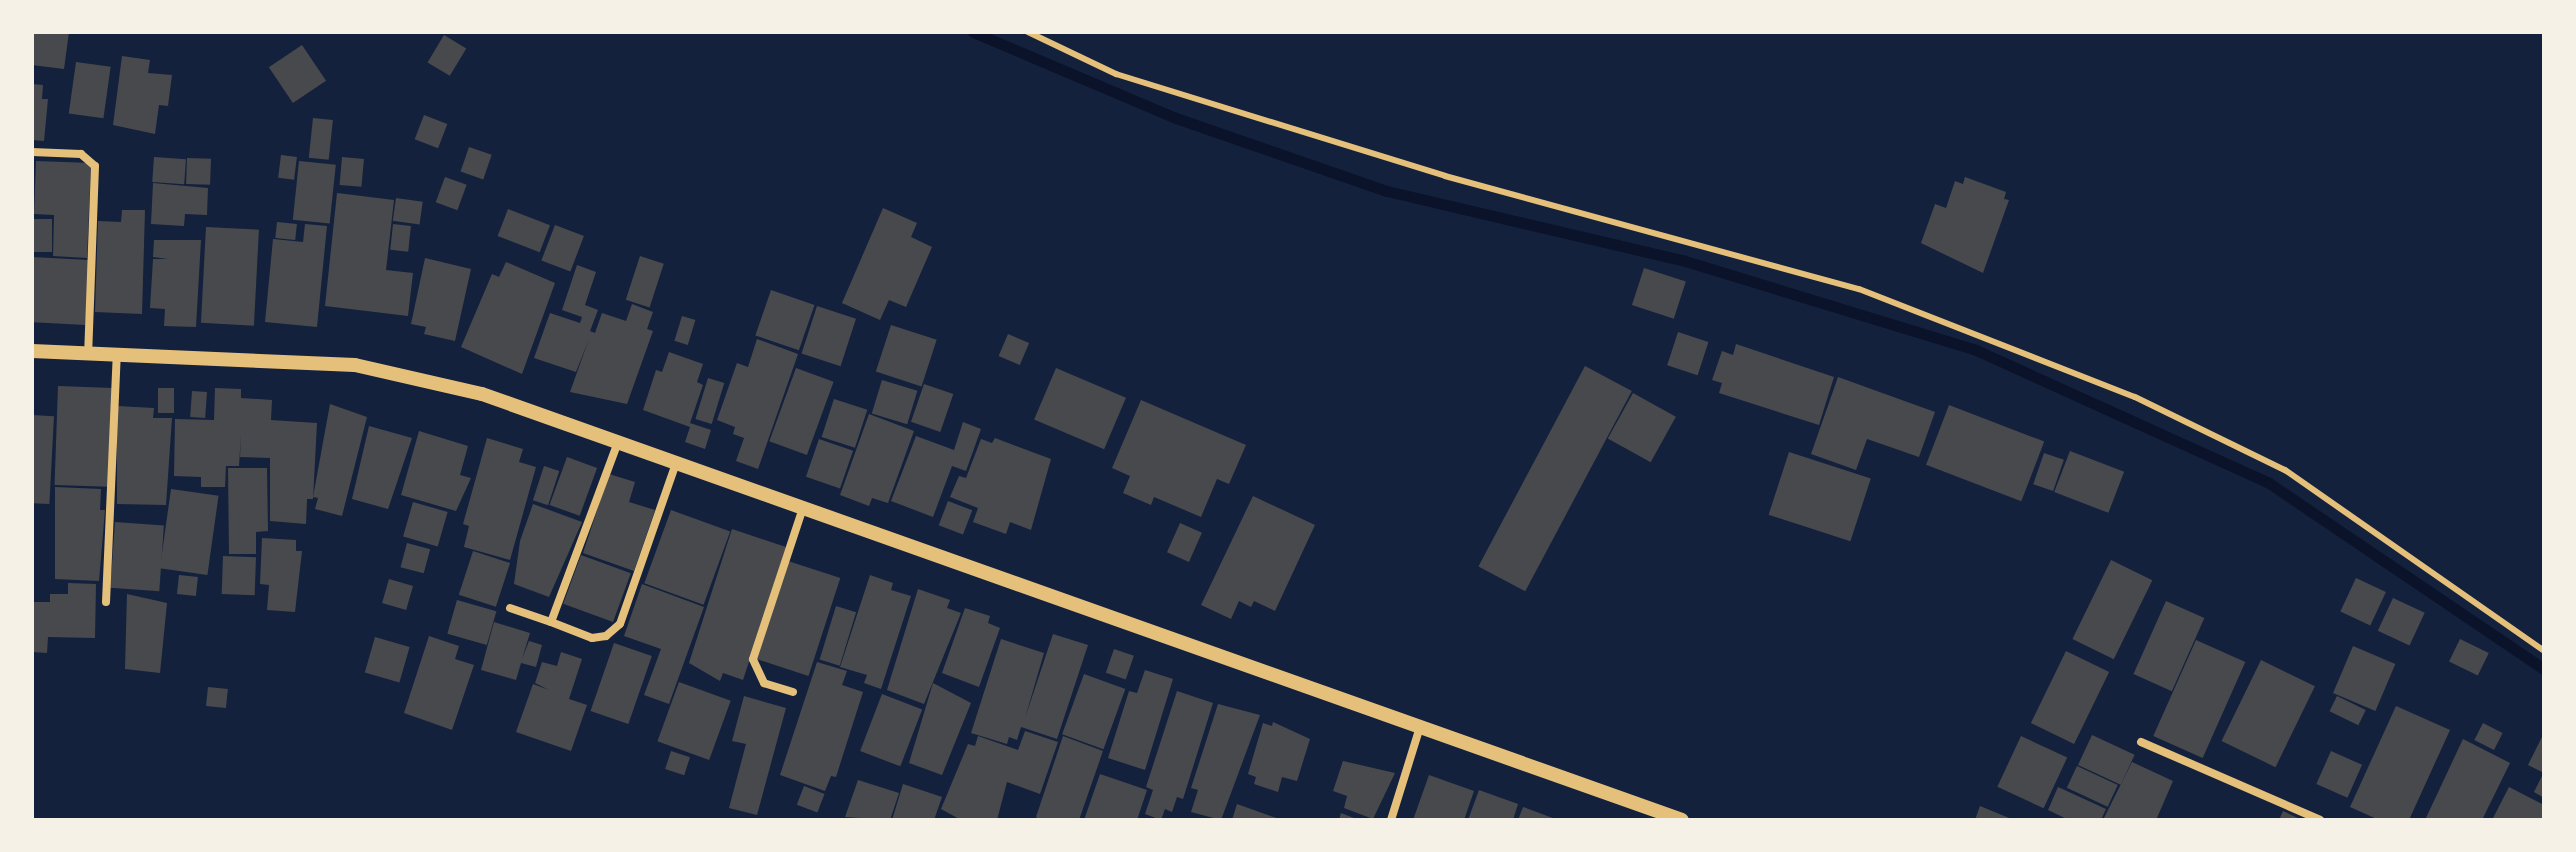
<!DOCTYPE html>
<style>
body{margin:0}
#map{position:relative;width:2576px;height:852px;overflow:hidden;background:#14213d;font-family:Jost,sans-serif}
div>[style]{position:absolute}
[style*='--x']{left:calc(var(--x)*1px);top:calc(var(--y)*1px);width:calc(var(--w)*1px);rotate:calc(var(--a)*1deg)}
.stream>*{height:11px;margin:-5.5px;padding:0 5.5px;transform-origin:5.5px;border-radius:5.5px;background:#0b132b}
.building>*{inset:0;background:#48494c;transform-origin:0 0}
.service>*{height:6px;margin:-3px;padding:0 3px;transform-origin:3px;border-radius:3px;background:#e5c07b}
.minor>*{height:8px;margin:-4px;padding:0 4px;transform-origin:4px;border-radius:4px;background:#e5c07b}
.tertiary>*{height:14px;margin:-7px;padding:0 7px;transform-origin:7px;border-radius:7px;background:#e5c07b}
span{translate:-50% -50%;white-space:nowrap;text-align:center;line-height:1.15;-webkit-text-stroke:7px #f6f1e7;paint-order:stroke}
.frame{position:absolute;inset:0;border:34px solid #f6f1e7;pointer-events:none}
</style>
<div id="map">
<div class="stream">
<div style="--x:973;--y:32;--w:217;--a:23"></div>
<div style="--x:1173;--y:117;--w:226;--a:19.1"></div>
<div style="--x:1387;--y:191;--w:303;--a:13.2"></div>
<div style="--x:1682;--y:260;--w:307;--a:17"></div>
<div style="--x:1976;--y:350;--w:322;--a:24.4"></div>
<div style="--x:2269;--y:483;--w:332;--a:34.1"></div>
</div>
<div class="building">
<div style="clip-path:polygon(32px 32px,69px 32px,64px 69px,32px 65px)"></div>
<div style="left:444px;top:35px;width:26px;height:32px;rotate:31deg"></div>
<div style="left:302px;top:45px;width:43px;height:40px;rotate:56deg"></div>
<div style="clip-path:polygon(122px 56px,150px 60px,148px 73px,172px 75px,168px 106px,159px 105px,155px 134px,113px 125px)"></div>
<div style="left:76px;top:62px;width:35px;height:52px;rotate:8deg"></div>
<div style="clip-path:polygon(32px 84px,43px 85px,42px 99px,48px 99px,44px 141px,32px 140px)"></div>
<div style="left:424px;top:115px;width:25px;height:26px;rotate:21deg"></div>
<div style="left:313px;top:118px;width:20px;height:40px;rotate:6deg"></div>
<div style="left:469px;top:147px;width:24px;height:26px;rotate:19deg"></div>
<div style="left:281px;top:155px;width:16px;height:23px;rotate:7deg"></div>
<div style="left:154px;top:157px;width:32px;height:25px;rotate:4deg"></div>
<div style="left:342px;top:157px;width:22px;height:28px;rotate:5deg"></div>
<div style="left:187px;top:158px;width:24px;height:26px;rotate:2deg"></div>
<div style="clip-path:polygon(36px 161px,91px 163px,87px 258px,53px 256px,54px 215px,34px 214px)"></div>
<div style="left:299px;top:161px;width:37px;height:59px;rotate:6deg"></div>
<div style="left:445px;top:177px;width:23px;height:27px;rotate:20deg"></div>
<div style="clip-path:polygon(1965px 177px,2006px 192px,2004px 199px,2009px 200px,1983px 273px,1921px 243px,1935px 204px,1946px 208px,1955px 181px,1963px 184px)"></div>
<div style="clip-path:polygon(153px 183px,208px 188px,207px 215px,185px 214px,184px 226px,151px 224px)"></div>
<div style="clip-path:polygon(337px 193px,394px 200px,386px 270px,413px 273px,408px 316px,325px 306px)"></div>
<div style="left:396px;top:198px;width:27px;height:23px;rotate:8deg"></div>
<div style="clip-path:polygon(883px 208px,917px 223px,911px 237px,932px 247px,906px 307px,889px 300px,880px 320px,842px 303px)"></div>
<div style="left:508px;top:209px;width:45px;height:29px;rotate:21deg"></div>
<div style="clip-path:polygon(122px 210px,145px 210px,142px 314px,95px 312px,98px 221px,121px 222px)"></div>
<div style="left:34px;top:219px;width:18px;height:33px"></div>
<div style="left:277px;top:222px;width:20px;height:16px;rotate:6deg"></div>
<div style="clip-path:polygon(305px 224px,327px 226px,317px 327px,265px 322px,273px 239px,303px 242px)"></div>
<div style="left:393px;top:224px;width:18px;height:26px;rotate:6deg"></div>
<div style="left:555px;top:225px;width:31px;height:38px;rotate:21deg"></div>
<div style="left:206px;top:227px;width:53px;height:96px;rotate:3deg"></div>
<div style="clip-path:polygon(154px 240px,201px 240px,196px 327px,164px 326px,165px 309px,150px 308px,153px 259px,168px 259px,153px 257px)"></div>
<div style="left:640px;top:256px;width:25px;height:46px;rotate:18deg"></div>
<div style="left:32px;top:257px;width:57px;height:65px;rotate:3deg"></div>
<div style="clip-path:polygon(425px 258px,471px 269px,455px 341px,424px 334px,426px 327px,411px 324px)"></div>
<div style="clip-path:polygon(506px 262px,555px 283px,522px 374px,461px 347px,492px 274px,499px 277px)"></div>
<div style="clip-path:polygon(577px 265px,596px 272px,585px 305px,598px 310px,590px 331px,595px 333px,602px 313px,626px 321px,632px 304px,653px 312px,647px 329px,653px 331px,627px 404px,570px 392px,589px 339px,576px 372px,534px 358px,550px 313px,580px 323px,582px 317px,562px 310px)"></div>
<div style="left:1644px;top:268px;width:44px;height:39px;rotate:18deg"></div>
<div style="left:771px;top:290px;width:46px;height:48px;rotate:19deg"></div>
<div style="left:817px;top:306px;width:41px;height:50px;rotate:18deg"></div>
<div style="left:682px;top:316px;width:14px;height:26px;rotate:17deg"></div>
<div style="left:891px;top:325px;width:48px;height:49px;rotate:18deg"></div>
<div style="left:1678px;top:332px;width:32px;height:35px;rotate:18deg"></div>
<div style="left:1008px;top:334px;width:23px;height:24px;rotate:23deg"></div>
<div style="clip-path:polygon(757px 339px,798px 354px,758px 469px,736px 461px,744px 438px,733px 434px,735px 427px,717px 420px,737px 363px,748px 367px)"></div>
<div style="clip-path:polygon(1736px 344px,1834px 377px,1819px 425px,1719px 393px,1722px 383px,1712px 380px,1722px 351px,1733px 355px)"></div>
<div style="clip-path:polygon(669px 352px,703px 364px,697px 382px,703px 385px,690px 423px,711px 430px,705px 449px,685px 442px,690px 427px,643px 410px,656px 370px,662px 372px)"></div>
<div style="left:1585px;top:366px;width:53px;height:227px;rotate:28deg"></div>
<div style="left:796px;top:368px;width:40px;height:78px;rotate:20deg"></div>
<div style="left:1056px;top:368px;width:76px;height:56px;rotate:23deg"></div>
<div style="clip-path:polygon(1838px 377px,1935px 412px,1919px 457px,1867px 439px,1856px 470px,1811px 454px)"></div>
<div style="left:708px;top:378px;width:17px;height:43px;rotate:17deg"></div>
<div style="left:882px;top:380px;width:37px;height:35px;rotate:17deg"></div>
<div style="left:924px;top:384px;width:31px;height:40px;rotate:19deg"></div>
<div style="left:58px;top:386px;width:54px;height:99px;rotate:2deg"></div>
<div style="left:158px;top:388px;width:16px;height:25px"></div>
<div style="clip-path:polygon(215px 388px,241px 389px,241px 398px,272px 400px,271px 420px,317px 423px,313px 499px,307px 499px,306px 524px,270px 521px,270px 458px,240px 457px,241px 434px,239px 466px,226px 466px,225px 487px,201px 487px,201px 477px,174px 476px,175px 419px,214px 420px)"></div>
<div style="left:192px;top:391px;width:15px;height:26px;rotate:4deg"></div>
<div style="left:1633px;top:393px;width:49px;height:52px;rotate:29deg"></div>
<div style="left:834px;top:399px;width:35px;height:40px;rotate:18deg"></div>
<div style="clip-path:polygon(1141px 400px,1246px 445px,1229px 484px,1217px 479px,1201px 517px,1154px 497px,1151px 505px,1123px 493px,1130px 476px,1112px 468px)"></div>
<div style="clip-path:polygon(330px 404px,367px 417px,342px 516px,315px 509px,318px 498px,313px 497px)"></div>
<div style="left:1949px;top:405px;width:102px;height:64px;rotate:21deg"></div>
<div style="clip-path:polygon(117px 406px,154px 408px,153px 418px,172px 418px,166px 505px,117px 504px)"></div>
<div style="clip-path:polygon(869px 414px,914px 431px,888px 503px,872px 498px,869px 506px,840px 495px)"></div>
<div style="left:32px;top:415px;width:22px;height:88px;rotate:3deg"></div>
<div style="clip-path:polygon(963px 422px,981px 429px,966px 471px,952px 466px,933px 517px,891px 501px,916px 436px,954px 450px)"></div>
<div style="clip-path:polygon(369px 426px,412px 438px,388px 509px,352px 499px)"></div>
<div style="clip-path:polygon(419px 431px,468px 446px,460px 475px,471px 478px,456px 511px,401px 495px)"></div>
<div style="clip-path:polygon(487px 438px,523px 449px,519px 462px,536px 467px,510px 560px,464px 547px,469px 526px,463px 524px)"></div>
<div style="clip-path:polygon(995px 438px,1051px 459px,1031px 530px,1010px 522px,1006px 534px,973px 522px,978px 508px,950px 497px,959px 476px,966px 478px,981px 439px,992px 443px)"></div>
<div style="left:819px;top:439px;width:36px;height:40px;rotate:19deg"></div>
<div style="left:2070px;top:451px;width:58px;height:44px;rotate:21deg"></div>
<div style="left:1789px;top:452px;width:86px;height:66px;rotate:18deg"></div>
<div style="left:2044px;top:453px;width:21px;height:33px;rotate:19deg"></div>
<div style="left:567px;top:457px;width:32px;height:51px;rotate:20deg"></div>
<div style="left:544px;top:466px;width:16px;height:36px;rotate:18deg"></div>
<div style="clip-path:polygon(228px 468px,267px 468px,268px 531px,256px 532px,256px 554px,229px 554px)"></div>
<div style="clip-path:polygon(609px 474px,635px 482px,629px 502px,655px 510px,634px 571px,583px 553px)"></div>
<div style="clip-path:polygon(55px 487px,101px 489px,100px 510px,105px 510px,99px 581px,55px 579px)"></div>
<div style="left:171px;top:489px;width:48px;height:80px;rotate:8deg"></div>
<div style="clip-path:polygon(1253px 496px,1315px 525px,1275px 611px,1254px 601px,1251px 607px,1239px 601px,1231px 619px,1201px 605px)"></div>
<div style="left:948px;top:501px;width:26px;height:26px;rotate:21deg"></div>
<div style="left:413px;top:502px;width:36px;height:36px;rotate:16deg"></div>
<div style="clip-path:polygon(533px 504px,582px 522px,549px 597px,514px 584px,520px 541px)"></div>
<div style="left:671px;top:510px;width:63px;height:78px;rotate:20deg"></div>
<div style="left:115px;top:522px;width:49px;height:66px;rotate:4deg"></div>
<div style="left:1180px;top:523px;width:24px;height:32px;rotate:24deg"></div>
<div style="clip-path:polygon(732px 529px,786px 547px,743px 680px,723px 673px,720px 681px,689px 663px)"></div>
<div style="clip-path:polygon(262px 538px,296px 540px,296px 551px,302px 551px,295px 612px,267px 610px,269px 585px,260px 584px)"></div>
<div style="left:407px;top:543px;width:24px;height:25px;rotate:15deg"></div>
<div style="left:473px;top:551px;width:39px;height:46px;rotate:18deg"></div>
<div style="left:581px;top:555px;width:53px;height:52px;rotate:20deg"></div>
<div style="left:223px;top:556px;width:33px;height:38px;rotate:2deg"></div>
<div style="left:2111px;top:560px;width:46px;height:88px;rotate:26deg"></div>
<div style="left:788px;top:561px;width:55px;height:103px;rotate:18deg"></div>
<div style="left:179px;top:575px;width:19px;height:19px;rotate:6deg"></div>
<div style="clip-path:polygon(870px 575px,893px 583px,891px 590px,911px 596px,881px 689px,864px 683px,867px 675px,840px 667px)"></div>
<div style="left:2356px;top:578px;width:33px;height:37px;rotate:25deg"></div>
<div style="left:389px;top:579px;width:25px;height:25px;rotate:16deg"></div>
<div style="clip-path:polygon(68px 583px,96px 584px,95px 638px,48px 637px,47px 653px,32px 652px,32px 602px,50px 602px,50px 594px,68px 594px)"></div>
<div style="clip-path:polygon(642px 584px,704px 607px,669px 704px,644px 695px,661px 649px,624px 636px)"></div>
<div style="clip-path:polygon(918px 589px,950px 600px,947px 608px,961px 613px,924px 704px,887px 690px)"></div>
<div style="clip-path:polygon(127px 594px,167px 603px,160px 673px,125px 669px)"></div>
<div style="left:2393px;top:598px;width:35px;height:36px;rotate:25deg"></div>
<div style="left:457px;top:600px;width:41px;height:35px;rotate:16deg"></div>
<div style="left:2166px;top:601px;width:42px;height:80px;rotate:24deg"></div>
<div style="left:836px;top:606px;width:21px;height:56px;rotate:17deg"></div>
<div style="clip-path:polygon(965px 608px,990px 616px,988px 623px,1000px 628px,979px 687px,942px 673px)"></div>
<div style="clip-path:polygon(494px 622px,530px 633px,522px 659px,529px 641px,542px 645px,536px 667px,521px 663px,516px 680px,481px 670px)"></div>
<div style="clip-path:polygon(1053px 634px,1088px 645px,1057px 739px,1021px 727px,1017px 740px,1009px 737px,1007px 744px,971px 733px,1001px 639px,1044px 653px,1025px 718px)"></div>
<div style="clip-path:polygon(429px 636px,459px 646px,455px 659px,474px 665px,452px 730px,404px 713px)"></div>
<div style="left:375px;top:637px;width:36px;height:37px;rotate:16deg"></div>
<div style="left:2460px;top:639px;width:32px;height:25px;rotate:26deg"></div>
<div style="left:2196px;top:640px;width:54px;height:105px;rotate:24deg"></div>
<div style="left:614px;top:643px;width:40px;height:72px;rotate:19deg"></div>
<div style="left:2353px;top:646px;width:46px;height:51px;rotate:23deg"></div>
<div style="left:1114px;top:649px;width:21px;height:25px;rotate:19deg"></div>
<div style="left:2066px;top:651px;width:48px;height:80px;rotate:26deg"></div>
<div style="clip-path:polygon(561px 652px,582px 659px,569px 699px,587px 705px,571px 751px,516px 732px,533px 684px,549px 690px,535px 683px,542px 662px,557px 666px)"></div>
<div style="left:2261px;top:660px;width:60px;height:90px;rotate:26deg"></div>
<div style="clip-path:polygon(817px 662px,847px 671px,842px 685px,863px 692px,836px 777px,831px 776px,825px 791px,780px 775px)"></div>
<div style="clip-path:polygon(1145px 670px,1173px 679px,1145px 770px,1108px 758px,1129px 691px,1137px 693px)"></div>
<div style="left:1084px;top:674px;width:44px;height:64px;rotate:20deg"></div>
<div style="left:679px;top:682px;width:55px;height:63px;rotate:20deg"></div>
<div style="clip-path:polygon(933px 683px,971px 703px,942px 775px,909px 763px)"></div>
<div style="left:208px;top:687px;width:20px;height:19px;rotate:6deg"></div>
<div style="clip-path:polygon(1177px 691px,1213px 703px,1183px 799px,1177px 797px,1172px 812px,1165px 809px,1161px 820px,1145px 814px,1153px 790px,1146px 787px)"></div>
<div style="left:882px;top:694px;width:43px;height:61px;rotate:21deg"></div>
<div style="clip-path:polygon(744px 696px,786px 708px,757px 815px,729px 808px,746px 744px,732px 741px)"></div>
<div style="left:2337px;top:696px;width:32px;height:17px;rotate:26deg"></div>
<div style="clip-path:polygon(1218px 704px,1260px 715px,1221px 820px,1191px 812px,1198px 790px,1191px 788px)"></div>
<div style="clip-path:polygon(2396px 706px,2450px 730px,2409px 820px,2379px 820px,2350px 807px)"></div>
<div style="clip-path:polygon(1273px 722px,1310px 739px,1297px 781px,1282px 777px,1278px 792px,1254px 784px,1256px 777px,1248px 774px,1263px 723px,1272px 726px)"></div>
<div style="left:2483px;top:723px;width:22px;height:19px;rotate:27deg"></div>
<div style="clip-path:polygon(1025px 731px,1058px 742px,1040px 794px,1007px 782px,997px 820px,961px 820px,941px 809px,968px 744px,975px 746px,978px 736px,1018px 750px)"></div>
<div style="clip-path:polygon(2544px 733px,2544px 768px,2542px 772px,2528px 765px)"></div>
<div style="left:2092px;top:735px;width:47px;height:33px;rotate:25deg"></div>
<div style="clip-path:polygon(1063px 736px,1103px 751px,1079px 820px,1039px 820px,1036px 817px)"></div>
<div style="left:2021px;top:736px;width:51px;height:56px;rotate:25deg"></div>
<div style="clip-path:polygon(2463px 739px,2510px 763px,2482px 820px,2425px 820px)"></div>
<div style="left:671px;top:751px;width:20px;height:19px;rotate:18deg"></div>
<div style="left:2331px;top:751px;width:34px;height:36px;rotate:24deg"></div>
<div style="clip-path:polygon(1343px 761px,1395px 773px,1373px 819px,1344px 808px,1347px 796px,1333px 791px)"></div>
<div style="clip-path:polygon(2132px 762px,2173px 781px,2156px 820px,2103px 820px)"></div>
<div style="left:2077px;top:766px;width:45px;height:24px;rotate:25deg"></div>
<div style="clip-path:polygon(2544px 772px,2544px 798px,2534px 792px)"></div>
<div style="clip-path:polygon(1100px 774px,1147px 790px,1137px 820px,1084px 820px)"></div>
<div style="clip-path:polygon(1429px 775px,1474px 791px,1464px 820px,1413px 820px)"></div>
<div style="clip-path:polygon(858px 780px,899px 793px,890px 820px,845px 817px)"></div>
<div style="clip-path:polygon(903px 784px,942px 797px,934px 820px,892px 820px)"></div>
<div style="left:804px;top:786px;width:22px;height:20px;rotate:21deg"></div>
<div style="clip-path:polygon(2058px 787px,2106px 809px,2101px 820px,2069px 820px,2048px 810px)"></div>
<div style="clip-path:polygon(2509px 787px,2544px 805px,2544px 820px,2492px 820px)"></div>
<div style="clip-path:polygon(1479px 790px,1518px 804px,1513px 820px,1468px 820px)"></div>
<div style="clip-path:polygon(1237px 804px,1282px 820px,1232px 820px)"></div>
<div style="clip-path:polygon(1980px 806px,2014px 820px,1975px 820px)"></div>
<div style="clip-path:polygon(1523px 807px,1558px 820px,1518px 820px)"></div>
<div style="clip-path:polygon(2283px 811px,2302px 820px,2279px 820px)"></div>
<div style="clip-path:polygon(1341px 813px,1359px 820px,1339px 820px)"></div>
</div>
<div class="service">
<div style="--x:1028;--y:32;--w:98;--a:25.5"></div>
<div style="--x:1116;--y:74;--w:344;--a:17.2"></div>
<div style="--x:1445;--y:176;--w:429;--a:15.3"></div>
<div style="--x:1859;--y:289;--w:296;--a:21.4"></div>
<div style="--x:2135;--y:397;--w:167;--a:26"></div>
<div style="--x:2285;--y:470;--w:316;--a:34.9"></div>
</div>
<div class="minor">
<div style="--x:32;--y:152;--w:49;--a:2.3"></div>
<div style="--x:81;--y:154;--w:18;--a:41"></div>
<div style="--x:95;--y:166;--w:187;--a:92.1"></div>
<div style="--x:618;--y:442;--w:192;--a:110.4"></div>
<div style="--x:551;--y:622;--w:44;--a:21.3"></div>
<div style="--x:592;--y:638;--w:14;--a:-8"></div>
<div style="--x:606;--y:636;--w:18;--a:-41"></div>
<div style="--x:620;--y:624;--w:170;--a:-70.8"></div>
<div style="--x:106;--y:602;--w:247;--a:-87.5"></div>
<div style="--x:510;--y:608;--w:43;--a:18.9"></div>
<div style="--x:793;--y:692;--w:30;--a:-163"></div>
<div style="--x:764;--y:683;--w:26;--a:-115"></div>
<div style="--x:753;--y:659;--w:159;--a:-71.7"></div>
<div style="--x:2141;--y:742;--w:195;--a:23.5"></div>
<div style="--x:1391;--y:820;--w:97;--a:-72.7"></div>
</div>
<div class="tertiary">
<div style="--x:32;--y:351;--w:323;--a:2.5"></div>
<div style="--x:355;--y:365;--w:130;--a:12.9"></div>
<div style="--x:482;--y:394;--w:1273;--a:19.54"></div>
</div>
<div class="frame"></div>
</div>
